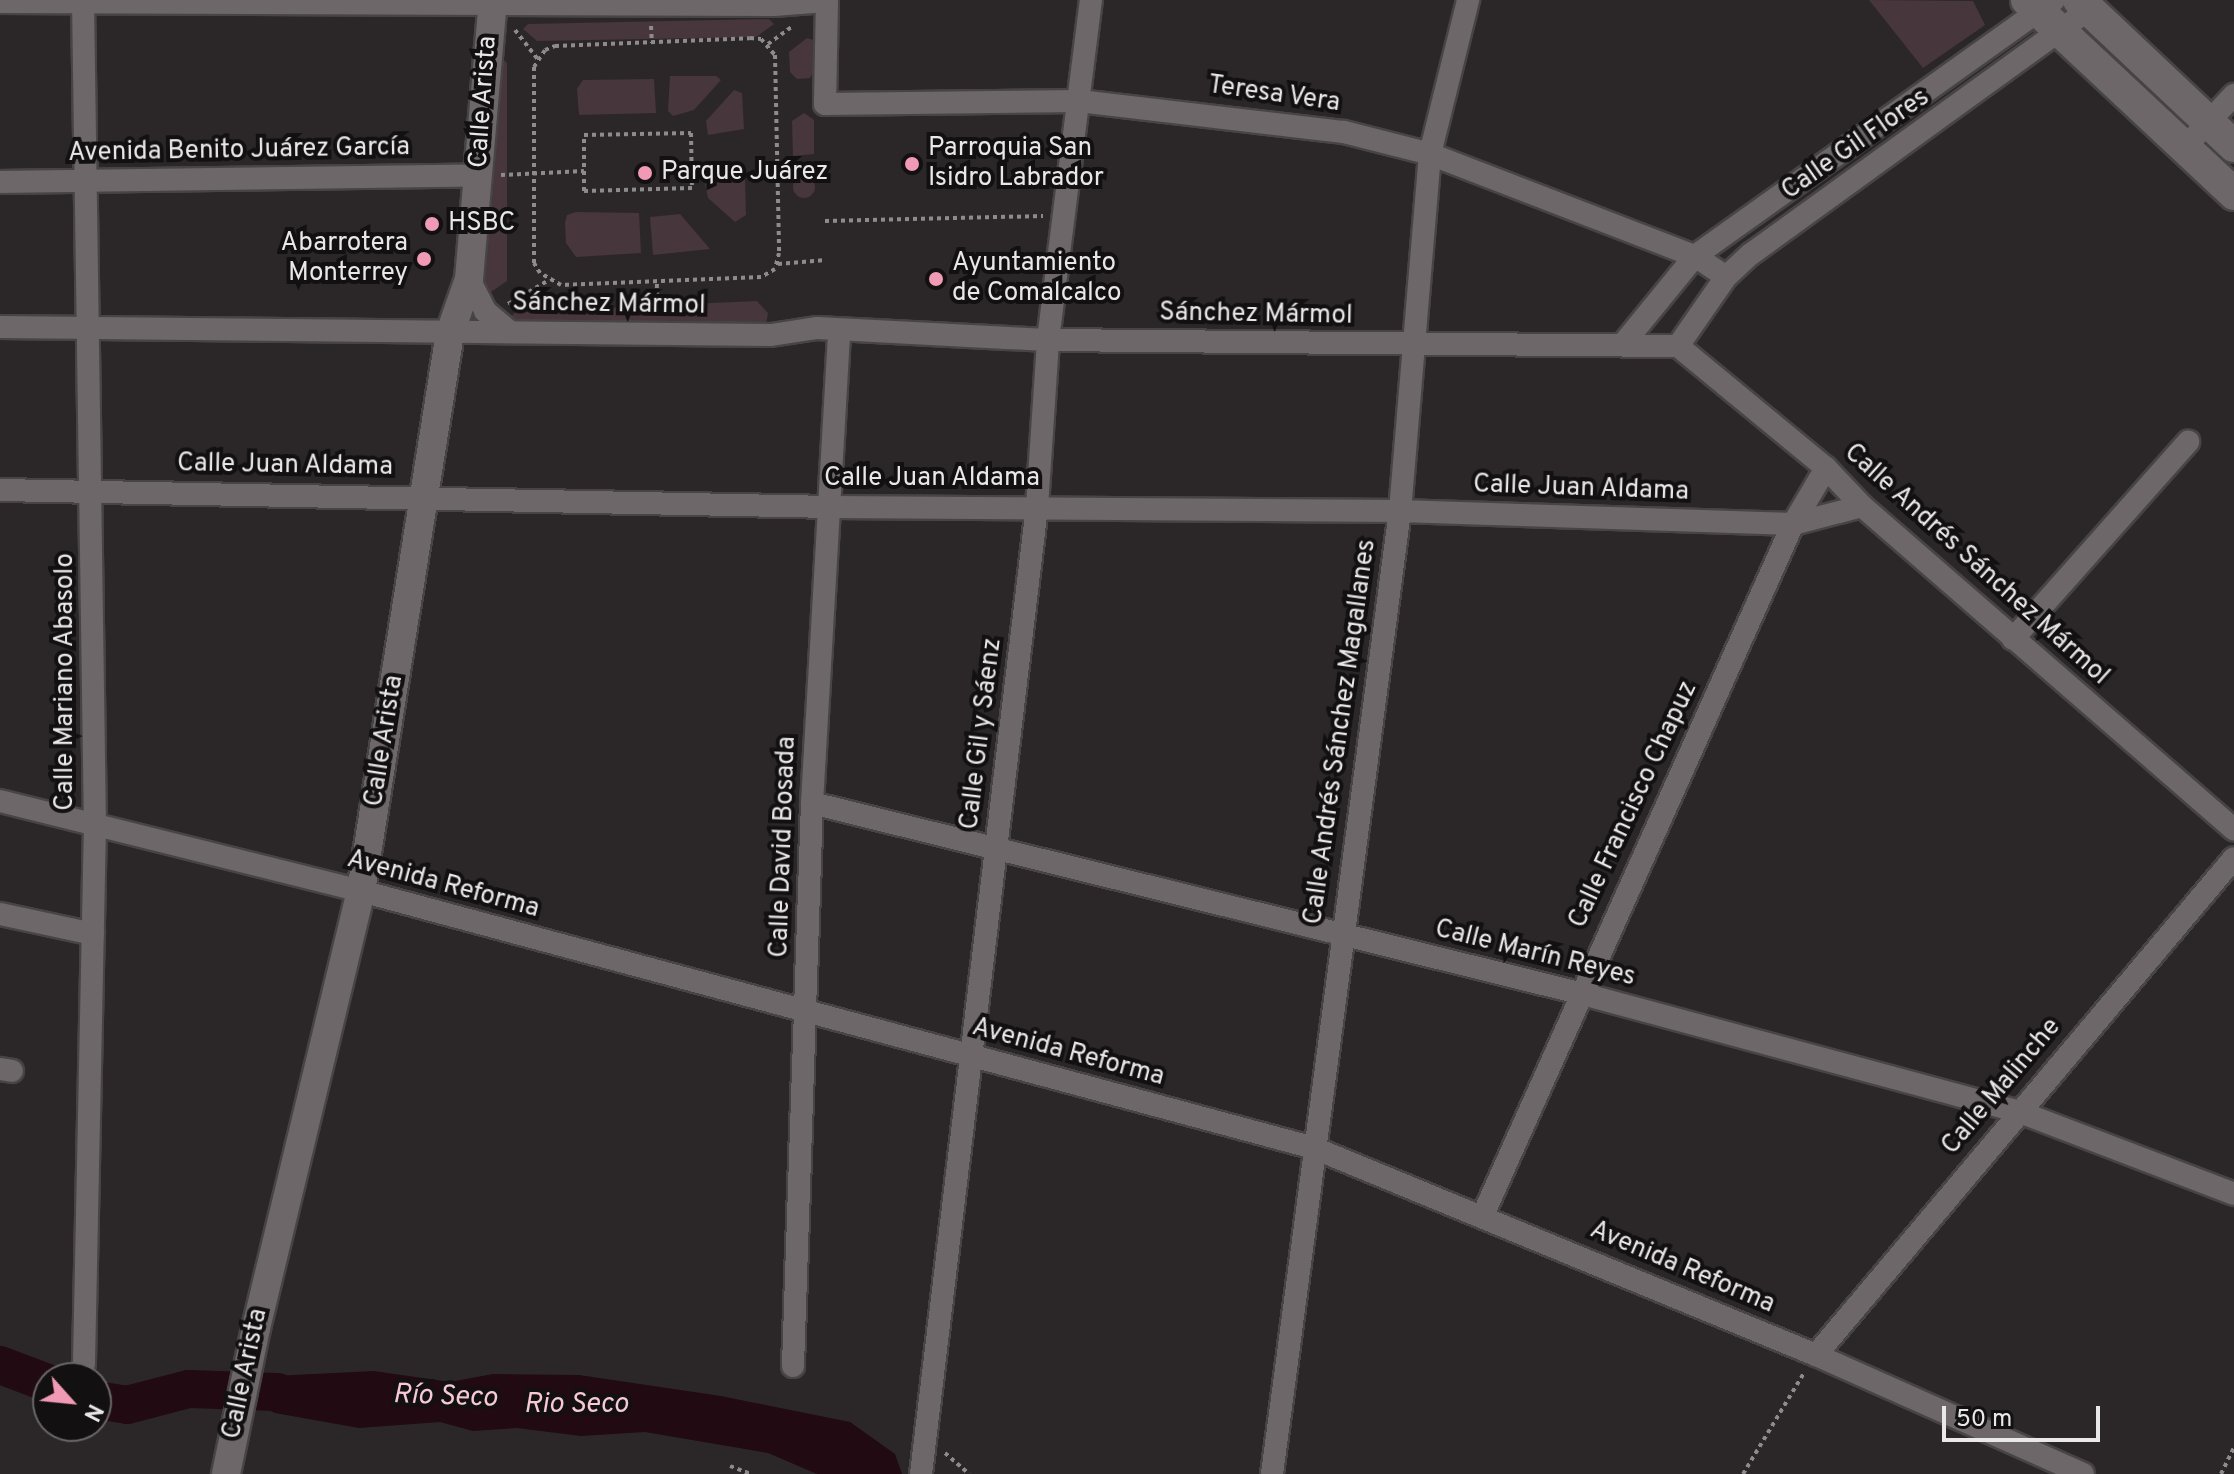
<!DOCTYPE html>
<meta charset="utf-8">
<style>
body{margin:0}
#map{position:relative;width:2234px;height:1474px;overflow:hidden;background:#2b2728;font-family:Overpass,sans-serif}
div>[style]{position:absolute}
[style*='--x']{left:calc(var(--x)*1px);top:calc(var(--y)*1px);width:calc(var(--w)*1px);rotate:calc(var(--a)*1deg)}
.green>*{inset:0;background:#47363b;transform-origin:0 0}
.round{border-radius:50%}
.water>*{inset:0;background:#210a12}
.river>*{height:38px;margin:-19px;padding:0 19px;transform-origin:19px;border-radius:19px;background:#210a12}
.path>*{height:4px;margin-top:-2px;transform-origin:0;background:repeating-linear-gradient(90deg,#8e8b8c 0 4px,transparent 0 8px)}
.roads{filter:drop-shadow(2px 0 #474445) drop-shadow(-2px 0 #474445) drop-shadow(0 2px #474445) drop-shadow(0 -2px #474445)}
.minor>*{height:22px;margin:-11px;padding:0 11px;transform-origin:11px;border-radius:11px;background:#6d6769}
.tertiary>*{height:28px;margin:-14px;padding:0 14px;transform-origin:14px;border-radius:14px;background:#6d6769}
.secondary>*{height:32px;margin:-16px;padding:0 16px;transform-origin:16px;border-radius:16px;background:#6d6769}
.dots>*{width:22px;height:22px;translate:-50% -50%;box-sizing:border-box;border:4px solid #121011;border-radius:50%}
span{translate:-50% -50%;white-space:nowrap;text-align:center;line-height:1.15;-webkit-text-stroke:8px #121011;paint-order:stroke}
.street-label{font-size:26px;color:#eae7e8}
.poi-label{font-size:26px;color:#eae7e8}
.left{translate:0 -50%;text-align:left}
.right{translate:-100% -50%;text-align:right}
.water-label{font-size:28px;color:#f8c8d6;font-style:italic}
.north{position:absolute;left:32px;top:1362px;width:80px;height:80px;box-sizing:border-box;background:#121011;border:2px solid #686667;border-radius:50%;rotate:117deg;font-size:22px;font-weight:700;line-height:32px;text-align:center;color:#eae7e8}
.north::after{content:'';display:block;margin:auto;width:28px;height:36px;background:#f09ab5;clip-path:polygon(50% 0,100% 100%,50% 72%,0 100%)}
.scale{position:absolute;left:1942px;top:1406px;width:158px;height:36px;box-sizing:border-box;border:4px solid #eae7e8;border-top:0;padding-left:10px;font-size:24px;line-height:28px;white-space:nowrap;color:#eae7e8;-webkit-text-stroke:6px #121011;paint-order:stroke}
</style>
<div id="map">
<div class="green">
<div style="clip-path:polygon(1869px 0,1973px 1px,1985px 25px,1923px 68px)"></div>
<div style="clip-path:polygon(769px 19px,774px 24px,756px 37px,537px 41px,523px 29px,528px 24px)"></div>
<div style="left:2087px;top:25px;width:132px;height:6px;rotate:45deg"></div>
<div style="clip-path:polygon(807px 38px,814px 40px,814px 71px,810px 78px,797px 79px,790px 72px,789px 52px)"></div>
<div style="clip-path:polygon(500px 56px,507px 63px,507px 281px,491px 292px,481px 289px)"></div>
<div style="clip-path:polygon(670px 76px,716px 76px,721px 80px,694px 110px,673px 116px,668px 111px)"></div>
<div style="clip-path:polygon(654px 79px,656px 113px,579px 115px,577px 89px,583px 80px)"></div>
<div style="clip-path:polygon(734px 90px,742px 93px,744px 129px,708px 135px,706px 121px)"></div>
<div style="clip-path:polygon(804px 113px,814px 120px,814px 154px,793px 156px,792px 121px)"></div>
<div class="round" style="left:793px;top:176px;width:22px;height:22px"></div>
<div style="clip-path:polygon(745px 179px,746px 215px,735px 222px,708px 198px,705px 184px)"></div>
<div style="clip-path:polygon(576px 212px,639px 213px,641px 253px,576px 257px,566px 243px,565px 223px,567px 215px)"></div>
<div style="clip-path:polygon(680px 214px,710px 249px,653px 255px,650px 217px)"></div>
<div style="clip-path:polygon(757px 301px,768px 313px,766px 325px,509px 320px,515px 312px)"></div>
</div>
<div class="water">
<div style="clip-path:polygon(374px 1371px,450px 1382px,493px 1374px,579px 1375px,721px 1396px,850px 1422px,895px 1454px,902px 1474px,817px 1474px,768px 1453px,645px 1432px,581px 1436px,517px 1428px,473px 1431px,440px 1422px,359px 1428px,275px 1413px,256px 1404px,259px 1382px,273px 1376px)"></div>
</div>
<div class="river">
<div style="--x:0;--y:1365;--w:51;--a:20.6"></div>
<div style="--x:96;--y:1400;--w:31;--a:9"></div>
<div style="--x:127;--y:1405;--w:64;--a:-14.5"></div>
<div style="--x:189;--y:1389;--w:89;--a:1.9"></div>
</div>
<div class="path">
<div style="--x:651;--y:26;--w:17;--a:87"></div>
<div style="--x:515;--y:30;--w:37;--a:52"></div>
<div style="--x:750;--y:38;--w:11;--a:5"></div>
<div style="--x:761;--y:39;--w:21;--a:49"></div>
<div style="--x:775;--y:55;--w:198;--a:88.8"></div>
<div style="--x:779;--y:253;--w:16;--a:104"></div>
<div style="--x:775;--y:269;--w:16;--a:150"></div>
<div style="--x:761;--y:277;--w:200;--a:177.7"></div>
<div style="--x:561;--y:285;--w:24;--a:-150"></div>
<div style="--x:540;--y:273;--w:12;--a:-121"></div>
<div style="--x:534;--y:263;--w:196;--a:-90"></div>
<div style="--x:534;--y:67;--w:20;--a:-57"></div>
<div style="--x:545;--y:50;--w:11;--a:-22"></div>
<div style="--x:555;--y:46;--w:195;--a:-2.3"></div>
<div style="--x:768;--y:44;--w:31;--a:-36"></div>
<div style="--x:691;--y:133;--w:55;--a:89"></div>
<div style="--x:692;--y:188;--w:108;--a:178.4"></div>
<div style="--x:584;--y:191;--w:56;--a:-90"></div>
<div style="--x:584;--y:135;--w:107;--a:-1.1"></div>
<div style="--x:777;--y:168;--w:48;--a:-1.2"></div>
<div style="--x:501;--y:175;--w:83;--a:-2.8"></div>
<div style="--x:825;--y:221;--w:218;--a:-1.3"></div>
<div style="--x:778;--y:264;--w:48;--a:-4.8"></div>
<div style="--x:508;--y:304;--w:48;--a:-30.3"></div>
<div style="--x:656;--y:312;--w:29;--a:-88"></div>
<div style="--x:945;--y:1453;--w:32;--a:41"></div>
<div style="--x:730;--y:1466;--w:22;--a:21"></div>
<div style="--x:1743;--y:1474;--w:118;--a:-58.9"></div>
<div style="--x:2221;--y:1474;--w:30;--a:-64"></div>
</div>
<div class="roads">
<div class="minor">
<div style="--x:83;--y:0;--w:824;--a:89.17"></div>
<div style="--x:95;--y:824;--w:540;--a:91.17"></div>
<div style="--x:827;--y:0;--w:104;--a:91.1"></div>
<div style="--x:825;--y:104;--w:254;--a:-0.7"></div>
<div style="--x:1079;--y:101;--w:267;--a:6.7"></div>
<div style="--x:1344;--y:132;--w:89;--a:14.3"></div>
<div style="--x:1430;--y:154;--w:284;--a:21.1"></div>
<div style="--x:1695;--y:256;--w:37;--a:34"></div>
<div style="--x:0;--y:2;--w:774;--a:0.22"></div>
<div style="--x:774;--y:5;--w:52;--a:-4.4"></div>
<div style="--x:2184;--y:148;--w:73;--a:-46.7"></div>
<div style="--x:0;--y:182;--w:479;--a:-0.8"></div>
<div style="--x:469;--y:279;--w:36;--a:63"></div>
<div style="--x:485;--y:311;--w:31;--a:40"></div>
<div style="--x:0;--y:327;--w:771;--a:0.59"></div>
<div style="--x:771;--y:335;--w:47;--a:-8.7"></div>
<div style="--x:817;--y:328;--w:231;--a:3"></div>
<div style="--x:1048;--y:340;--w:630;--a:0.55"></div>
<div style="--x:1624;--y:343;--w:112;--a:-50.8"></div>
<div style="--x:1695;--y:256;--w:441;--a:-35.5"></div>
<div style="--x:1678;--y:346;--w:192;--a:39.5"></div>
<div style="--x:1826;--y:468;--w:52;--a:46.5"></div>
<div style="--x:1862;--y:506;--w:493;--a:41"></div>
<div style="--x:1678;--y:346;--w:84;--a:-55.2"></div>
<div style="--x:1726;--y:277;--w:34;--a:-43"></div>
<div style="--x:1751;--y:254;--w:416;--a:-35.9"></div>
<div style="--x:0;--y:490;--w:831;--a:1.17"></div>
<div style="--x:831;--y:507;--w:569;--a:0.4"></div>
<div style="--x:1400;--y:511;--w:393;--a:1.9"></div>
<div style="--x:1793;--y:524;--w:71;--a:-14.6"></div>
<div style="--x:2013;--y:639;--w:264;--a:-48.4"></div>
<div style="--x:0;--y:801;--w:372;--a:14"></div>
<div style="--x:361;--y:891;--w:987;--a:15.09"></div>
<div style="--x:1314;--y:1148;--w:543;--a:22.41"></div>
<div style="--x:1816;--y:1355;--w:292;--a:24"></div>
<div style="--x:812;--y:803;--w:790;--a:13.91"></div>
<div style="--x:1579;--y:993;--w:454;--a:15.1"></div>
<div style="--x:2017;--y:1111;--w:232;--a:20.9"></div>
<div style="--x:0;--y:914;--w:95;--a:12.1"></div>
<div style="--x:0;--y:1069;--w:12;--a:9"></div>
<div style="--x:1483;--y:1215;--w:757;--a:-65.84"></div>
<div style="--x:1793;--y:524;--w:65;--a:-59.5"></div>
<div style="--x:1816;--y:1355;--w:649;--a:-49.93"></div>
<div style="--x:793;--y:1366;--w:563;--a:-88.07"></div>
<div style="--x:812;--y:803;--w:472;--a:-86.7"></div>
<div style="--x:921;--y:1474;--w:974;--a:-83.16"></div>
<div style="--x:1037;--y:507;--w:167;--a:-86.2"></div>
<div style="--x:1048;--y:340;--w:343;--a:-82.8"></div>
<div style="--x:1272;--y:1474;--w:971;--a:-82.43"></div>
<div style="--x:1400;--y:511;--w:358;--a:-85.2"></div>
<div style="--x:1430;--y:154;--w:159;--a:-76.1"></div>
</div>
<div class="tertiary">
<div style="--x:226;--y:1474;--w:149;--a:-78.4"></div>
<div style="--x:256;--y:1328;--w:449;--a:-76.5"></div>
<div style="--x:361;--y:891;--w:565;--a:-80.94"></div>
<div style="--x:450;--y:333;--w:57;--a:-70.6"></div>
<div style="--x:469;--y:279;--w:280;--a:-85.1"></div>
</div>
<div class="secondary">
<div style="--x:2027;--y:0;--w:284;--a:43.1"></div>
<div style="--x:2079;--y:0;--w:213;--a:43.3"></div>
</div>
</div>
<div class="dots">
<div style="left:912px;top:164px;background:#f09ab5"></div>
<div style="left:645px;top:173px;background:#f09ab5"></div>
<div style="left:432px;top:224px;background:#f09ab5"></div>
<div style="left:424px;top:259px;background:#f09ab5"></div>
<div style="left:936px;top:279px;background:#f09ab5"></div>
</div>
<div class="street-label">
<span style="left:1274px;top:95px;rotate:8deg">Teresa Vera</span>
<span style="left:484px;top:102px;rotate:-86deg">Calle Arista</span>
<span style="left:1856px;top:145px;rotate:-35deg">Calle Gil Flores</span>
<span style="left:239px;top:151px;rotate:-1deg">Avenida Benito Juárez García</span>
<span style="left:609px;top:305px;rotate:1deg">Sánchez Mármol</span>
<span style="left:1256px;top:315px;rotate:1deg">Sánchez Mármol</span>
<span style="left:285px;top:466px;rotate:1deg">Calle Juan Aldama</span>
<span style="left:932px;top:479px">Calle Juan Aldama</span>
<span style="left:1581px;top:489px;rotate:2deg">Calle Juan Aldama</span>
<span style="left:1976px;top:565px;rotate:42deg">Calle Andrés Sánchez Mármol</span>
<span style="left:66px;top:682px;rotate:-90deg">Calle Mariano Abasolo</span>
<span style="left:1341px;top:732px;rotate:-82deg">Calle Andrés Sánchez Magallanes</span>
<span style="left:982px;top:734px;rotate:-83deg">Calle Gil y Sáenz</span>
<span style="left:385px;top:741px;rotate:-81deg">Calle Arista</span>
<span style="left:1634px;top:805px;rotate:-65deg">Calle Francisco Chapuz</span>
<span style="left:784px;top:847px;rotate:-88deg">Calle David Bosada</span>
<span style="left:443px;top:885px;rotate:15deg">Avenida Reforma</span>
<span style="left:1535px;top:954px;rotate:14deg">Calle Marín Reyes</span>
<span style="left:1068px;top:1053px;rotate:15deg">Avenida Reforma</span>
<span style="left:2002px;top:1087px;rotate:-50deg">Calle Malinche</span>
<span style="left:1682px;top:1268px;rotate:23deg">Avenida Reforma</span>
<span style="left:246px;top:1374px;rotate:-78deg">Calle Arista</span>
</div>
<div class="poi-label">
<span class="left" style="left:928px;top:164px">Parroquia San<br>Isidro Labrador</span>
<span class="left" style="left:661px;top:173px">Parque Juárez</span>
<span class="left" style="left:448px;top:224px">HSBC</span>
<span class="right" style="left:408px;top:259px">Abarrotera<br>Monterrey</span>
<span class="left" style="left:952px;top:279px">Ayuntamiento<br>de Comalcalco</span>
</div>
<div class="water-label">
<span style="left:445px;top:1397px;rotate:2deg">Río Seco</span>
<span style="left:576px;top:1405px">Rio Seco</span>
</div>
<div class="north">N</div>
<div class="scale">50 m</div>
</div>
